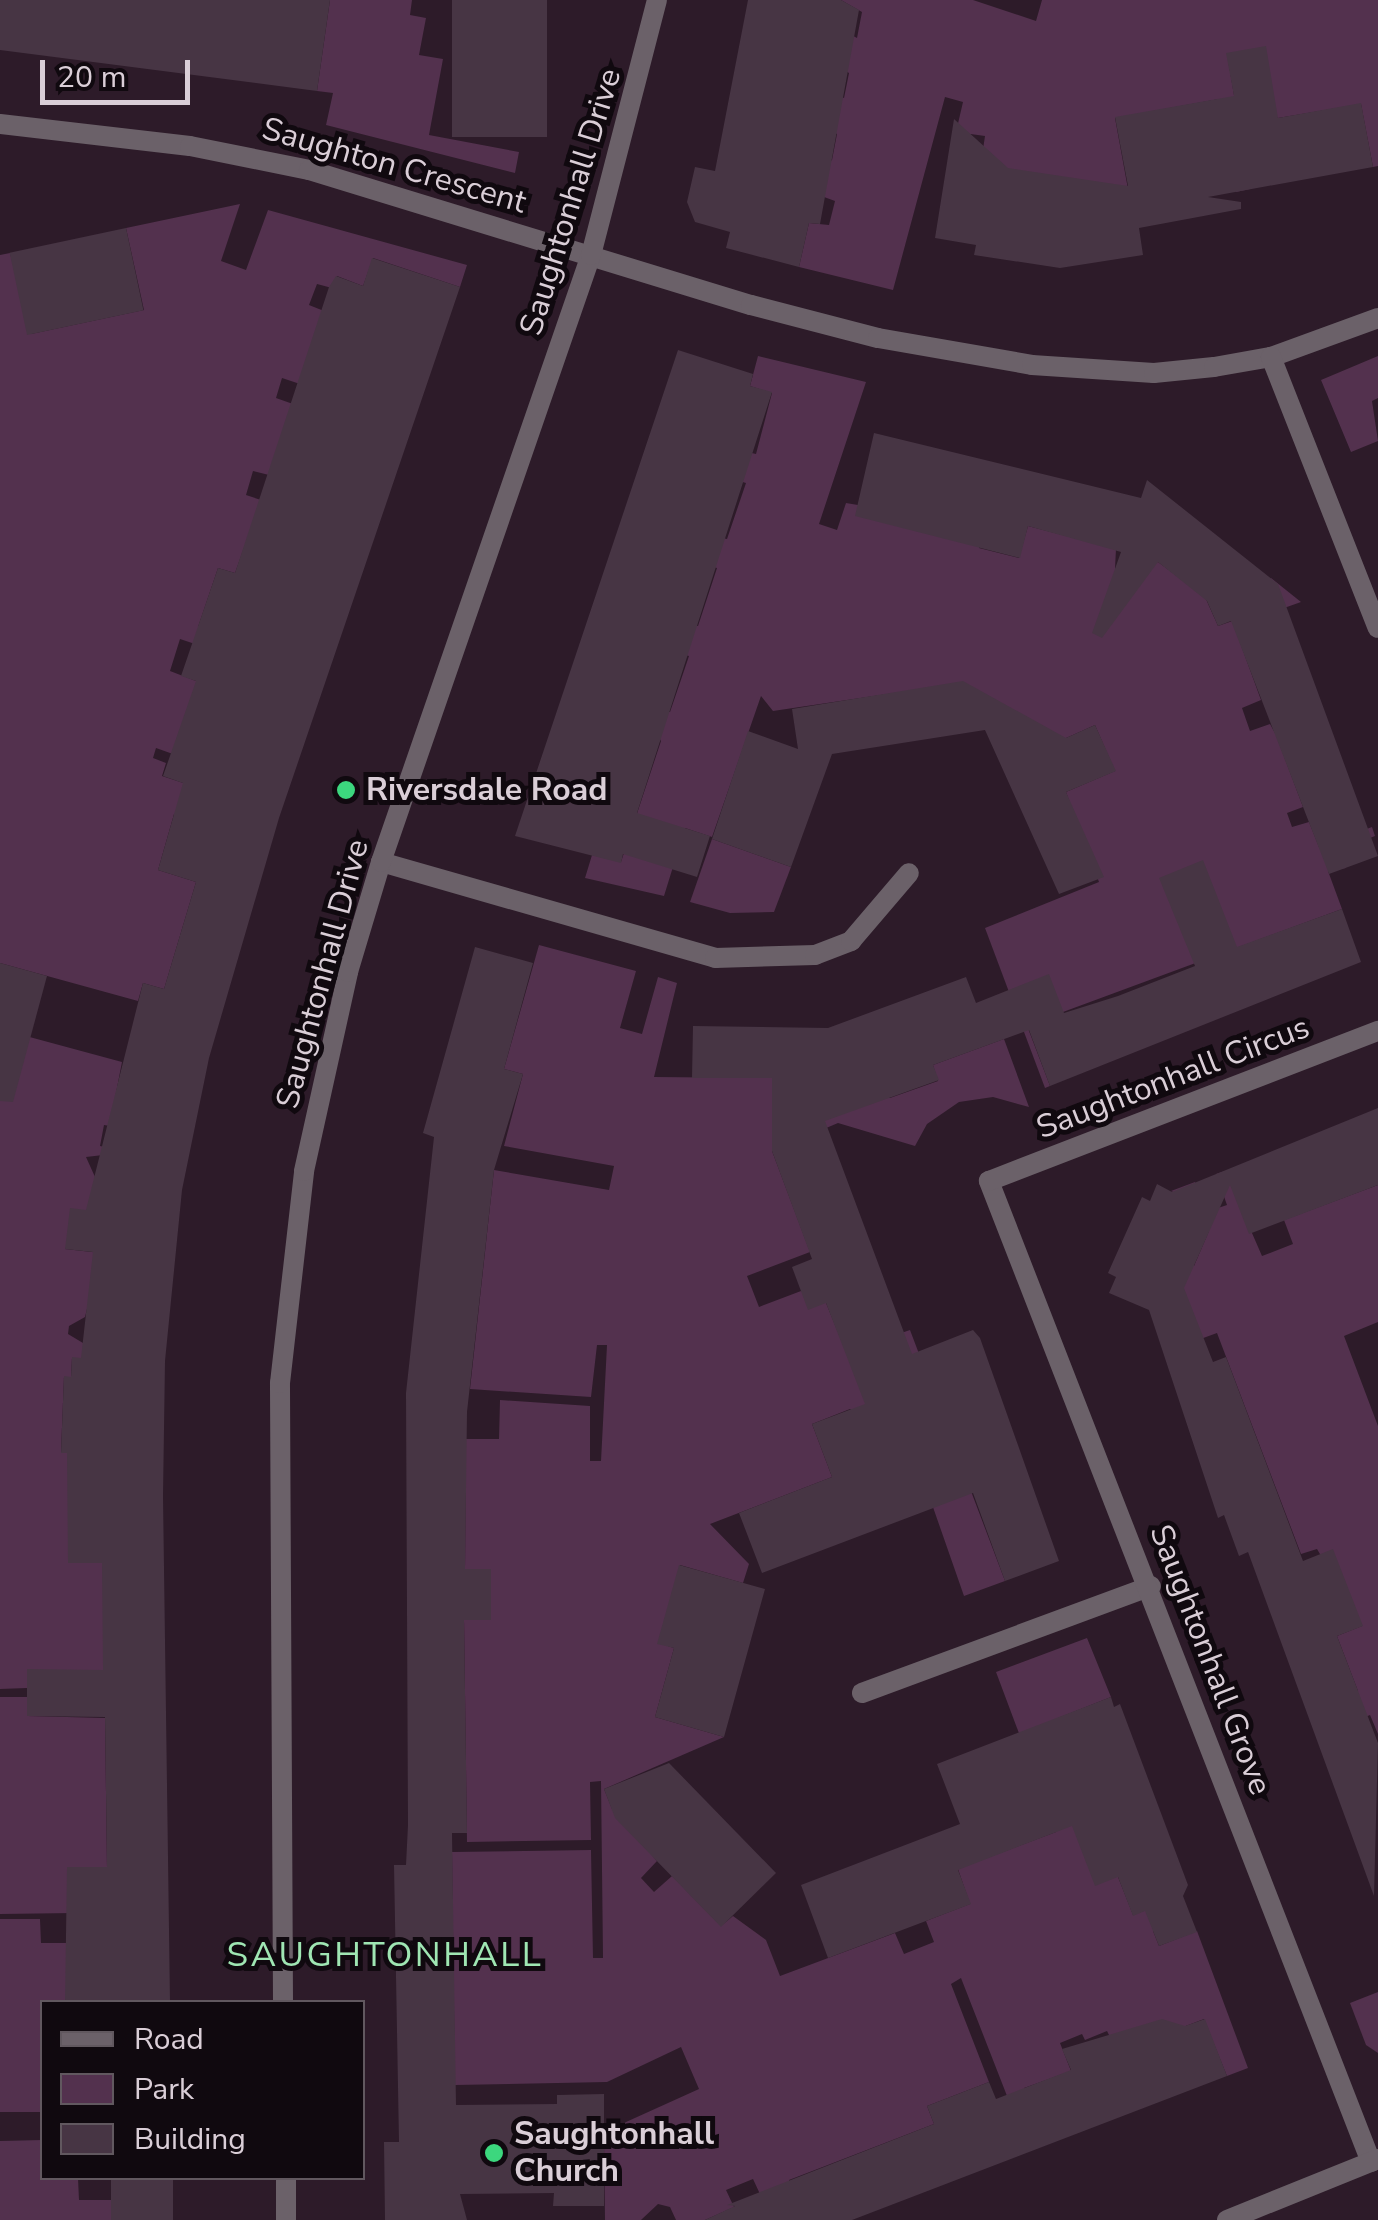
<!DOCTYPE html>
<style>
body{margin:0}
#map{position:relative;width:1378px;height:2220px;overflow:hidden;background:#2d1b29;font-family:"Nunito Sans",sans-serif}
div>[style]{position:absolute}
[style*='--x']{left:calc(var(--x)*1px);top:calc(var(--y)*1px);width:calc(var(--w)*1px);rotate:calc(var(--a)*1deg)}
.green>*{inset:0;background:#53314e}
.building>*{inset:0;background:#473544;transform-origin:0 0}
.minor>*{height:20px;margin:-10px;padding:0 10px;transform-origin:10px;border-radius:10px;background:#6b6169}
.tertiary>*{height:20px;margin:-10px;padding:0 10px;transform-origin:10px;border-radius:10px;background:#6b6169}
.dots>*{width:28px;height:28px;translate:-50% -50%;box-sizing:border-box;border:5px solid #10090f;border-radius:50%}
span{translate:-50% -50%;white-space:nowrap;text-align:center;line-height:1.15;-webkit-text-stroke:10px #10090f;paint-order:stroke}
.street-label{font-size:32px;color:#daced7}
.poi-label{font-size:32px;color:#daced7;font-weight:700}
.left{translate:0 -50%;text-align:left}
.neighbourhood-label{font-size:35px;color:#9fe6b3;letter-spacing:2.5px}
.legend{position:absolute;left:40px;top:2000px;width:325px;height:180px;box-sizing:border-box;background:#10090f;border:2px solid #61585f;margin:0;padding:12px 18px;list-style:none;font-size:30px;color:#daced7}
.legend li{display:flex;align-items:center;gap:20px;height:50px}
.legend b{width:50px;border:2px solid #61585f}
.scale{position:absolute;left:40px;top:60px;width:150px;height:45px;box-sizing:border-box;border:5px solid #daced7;border-top:0;padding-left:12px;font-size:30px;line-height:35px;white-space:nowrap;color:#daced7;-webkit-text-stroke:8px #10090f;paint-order:stroke}
</style>
<div id="map">
<div class="green">
<div style="clip-path:polygon(330px 0,412px 0,410px 15px,426px 18px,419px 55px,443px 59px,429px 135px,519px 152px,515px 173px,326px 125px,333px 93px,317px 91px)"></div>
<div style="clip-path:polygon(841px 0,973px 0,1036px 21px,1042px 0,1378px 0,1378px 166px,1373px 167px,1361px 104px,1278px 118px,1227px 54px,1250px 189px,1236px 192px,1219px 99px,1115px 118px,1132px 211px,978px 183px,985px 136px,956px 132px,963px 102px,945px 97px,893px 290px,799px 267px,809px 223px,829px 225px,835px 201px,794px 186px,832px 160px,837px 134px,809px 117px,816px 83px,844px 98px,849px 73px,821px 57px,828px 22px,857px 38px,862px 12px)"></div>
<div style="clip-path:polygon(240px 204px,221px 261px,246px 270px,268px 210px,467px 265px,460px 287px,373px 258px,363px 286px,337px 276px,332px 288px,317px 284px,309px 305px,324px 311px,300px 384px,282px 378px,276px 398px,293px 404px,269px 475px,253px 471px,246px 495px,261px 500px,235px 573px,218px 568px,198px 627px,207px 648px,180px 639px,170px 671px,196px 681px,201px 764px,156px 748px,153px 758px,166px 763px,162px 776px,235px 800px,174px 814px,158px 870px,196px 882px,164px 989px,143px 983px,138px 1001px,0 963px,0 255px,10px 253px,31px 334px,144px 310px,126px 228px)"></div>
<div style="clip-path:polygon(758px 356px,866px 382px,819px 524px,837px 530px,846px 503px,984px 526px,979px 548px,1019px 558px,1028px 526px,1116px 549px,1115px 569px,1158px 562px,1205px 597px,1218px 626px,1241px 618px,1271px 578px,1301px 602px,1234px 626px,1261px 700px,1242px 708px,1250px 731px,1270px 724px,1276px 735px,1303px 807px,1287px 813px,1292px 827px,1309px 822px,1319px 847px,1372px 827px,1375px 836px,1340px 850px,1346px 868px,1328px 871px,1342px 909px,1063px 1012px,1013px 989px,1050px 1086px,1045px 1088px,985px 928px,1099px 882px,1066px 792px,1115px 771px,1095px 725px,1046px 747px,997px 744px,948px 685px,773px 711px,761px 696px,712px 837px,685px 828px,664px 896px,585px 878px,592px 855px,621px 862px,661px 741px,642px 708px,670px 712px,689px 656px,662px 649px,671px 620px,698px 626px,717px 568px,691px 561px,700px 533px,727px 539px,746px 483px,719px 475px,729px 448px,756px 454px,772px 393px,750px 386px)"></div>
<div style="clip-path:polygon(1378px 356px,1378px 398px,1372px 401px,1378px 441px,1351px 452px,1321px 380px)"></div>
<div style="clip-path:polygon(712px 839px,791px 867px,774px 912px,730px 913px,690px 902px)"></div>
<div style="clip-path:polygon(539px 945px,636px 971px,620px 1028px,642px 1034px,658px 977px,677px 983px,654px 1077px,772px 1078px,773px 1099px,890px 1098px,938px 1081px,933px 1065px,1004px 1039px,1029px 1107px,993px 1097px,959px 1102px,927px 1124px,915px 1146px,838px 1123px,772px 1151px,810px 1252px,747px 1276px,759px 1307px,801px 1291px,826px 1303px,846px 1352px,910px 1330px,1005px 1581px,964px 1596px,912px 1447px,850px 1409px,812px 1424px,832px 1477px,710px 1524px,749px 1564px,743px 1583px,680px 1565px,658px 1643px,674px 1648px,655px 1717px,724px 1737px,604px 1789px,612px 1809px,657px 1861px,641px 1878px,654px 1892px,672px 1876px,721px 1926px,733px 1916px,766px 1940px,780px 1976px,895px 1933px,904px 1954px,934px 1942px,926px 1921px,970px 1904px,958px 1869px,1056px 1832px,996px 1672px,1087px 1638px,1111px 1697px,1058px 1718px,1118px 1877px,1133px 1915px,1183px 1896px,1153px 1931px,1159px 1946px,1197px 1931px,1248px 2068px,1227px 2076px,1204px 2019px,1162px 2035px,1111px 2039px,1107px 2031px,1085px 2040px,1082px 2034px,1060px 2043px,1071px 2071px,1024px 2088px,1033px 2112px,1016px 2119px,961px 1978px,951px 1984px,989px 2082px,927px 2106px,934px 2124px,789px 2180px,804px 2220px,772px 2220px,753px 2179px,726px 2190px,734px 2207px,705px 2220px,676px 2220px,670px 2207px,658px 2204px,641px 2220px,605px 2220px,604px 2140px,626px 2122px,699px 2089px,681px 2047px,607px 2082px,455px 2085px,452px 1852px,591px 1850px,593px 1958px,603px 1958px,601px 1781px,590px 1782px,591px 1840px,467px 1842px,464px 1620px,491px 1620px,491px 1570px,465px 1569px,466px 1439px,499px 1439px,500px 1400px,590px 1406px,590px 1461px,601px 1461px,607px 1345px,597px 1345px,591px 1397px,470px 1389px,494px 1170px,609px 1190px,614px 1166px,504px 1146px,523px 1074px,504px 1069px)"></div>
<div style="clip-path:polygon(0 1029px,122px 1062px,115px 1098px,134px 1130px,104px 1125px,100px 1146px,129px 1152px,86px 1157px,100px 1188px,65px 1249px,101px 1253px,85px 1317px,69px 1326px,68px 1334px,108px 1358px,72px 1358px,71px 1377px,64px 1377px,61px 1452px,104px 1455px,103px 1670px,27px 1688px,0 1689px)"></div>
<div style="clip-path:polygon(1225px 1171px,1262px 1256px,1293px 1244px,1284px 1220px,1378px 1185px,1378px 1322px,1344px 1336px,1378px 1426px,1378px 1734px,1370px 1715px,1324px 1734px,1358px 1691px,1337px 1636px,1362px 1626px,1317px 1549px,1301px 1554px,1217px 1333px,1165px 1352px,1156px 1328px,1175px 1258px,1194px 1266px,1209px 1231px,1198px 1203px,1171px 1191px,1195px 1182px,1206px 1212px,1227px 1205px,1216px 1174px)"></div>
<div style="clip-path:polygon(0 1697px,27px 1697px,28px 1716px,105px 1718px,107px 1867px,67px 1867px,67px 1906px,75px 1913px,0 1914px)"></div>
<div style="clip-path:polygon(0 1919px,40px 1919px,41px 1943px,76px 1943px,65px 2002px,42px 2002px,42px 2112px,0 2112px)"></div>
<div style="clip-path:polygon(1378px 1992px,1378px 2053px,1366px 2045px,1350px 2003px)"></div>
<div style="clip-path:polygon(42px 2140px,42px 2178px,78px 2178px,79px 2200px,111px 2200px,112px 2220px,0 2220px,0 2141px)"></div>
</div>
<div class="building">
<div style="clip-path:polygon(0 0,330px 0,317px 91px,0 50px)"></div>
<div style="left:452px;top:0;width:95px;height:137px"></div>
<div style="clip-path:polygon(748px 0,841px 0,859px 10px,820px 224px,809px 223px,799px 267px,726px 248px,730px 232px,695px 222px,687px 202px,695px 167px,715px 171px)"></div>
<div style="clip-path:polygon(1266px 46px,1278px 118px,1361px 103px,1373px 167px,1208px 197px,1241px 202px,1241px 209px,1139px 228px,1143px 255px,1060px 268px,974px 255px,976px 245px,935px 238px,954px 119px,1008px 168px,1128px 186px,1115px 117px,1234px 96px,1226px 53px)"></div>
<div style="left:126px;top:228px;width:84px;height:119px;rotate:78deg"></div>
<div style="clip-path:polygon(372px 258px,460px 287px,279px 818px,209px 1058px,182px 1190px,165px 1361px,163px 1496px,170px 2002px,65px 2002px,67px 1867px,107px 1867px,105px 1717px,27px 1716px,27px 1669px,103px 1670px,102px 1563px,68px 1563px,67px 1453px,61px 1453px,64px 1376px,71px 1377px,72px 1357px,81px 1358px,93px 1252px,65px 1249px,70px 1208px,86px 1210px,143px 983px,164px 989px,196px 882px,158px 870px,183px 783px,163px 776px,196px 681px,181px 676px,218px 568px,235px 573px,329px 287px,336px 276px,363px 286px)"></div>
<div style="clip-path:polygon(678px 350px,753px 374px,750px 386px,772px 392px,637px 813px,710px 836px,697px 877px,623px 854px,621px 863px,515px 836px)"></div>
<div style="clip-path:polygon(874px 433px,1141px 498px,1147px 480px,1278px 584px,1378px 856px,1329px 874px,1231px 621px,1218px 626px,1207px 601px,1158px 562px,1102px 638px,1092px 633px,1121px 552px,1028px 526px,1020px 558px,855px 516px)"></div>
<div style="clip-path:polygon(963px 681px,1066px 738px,1095px 725px,1116px 771px,1066px 792px,1104px 877px,1059px 894px,985px 730px,832px 754px,791px 867px,712px 839px,748px 731px,798px 749px,792px 709px)"></div>
<div style="clip-path:polygon(1203px 860px,1237px 947px,1342px 909px,1361px 962px,1050px 1086px,1029px 1030px,933px 1065px,939px 1080px,825px 1121px,912px 1354px,973px 1330px,980px 1338px,1059px 1561px,1005px 1581px,973px 1493px,762px 1573px,739px 1513px,832px 1477px,812px 1424px,865px 1404px,826px 1303px,808px 1310px,792px 1267px,812px 1259px,772px 1151px,772px 1078px,692px 1078px,693px 1026px,828px 1028px,966px 977px,976px 1003px,1049px 974px,1064px 1013px,1118px 996px,1195px 966px,1159px 878px)"></div>
<div style="clip-path:polygon(475px 947px,533px 963px,504px 1069px,523px 1074px,494px 1170px,467px 1412px,465px 1569px,491px 1569px,491px 1620px,464px 1620px,467px 1833px,452px 1833px,456px 2105px,557px 2104px,557px 2095px,604px 2094px,604px 2206px,553px 2206px,554px 2193px,460px 2194px,467px 2220px,385px 2220px,384px 2142px,399px 2142px,394px 1865px,406px 1865px,408px 1825px,406px 1393px,434px 1137px,423px 1133px)"></div>
<div style="clip-path:polygon(0 963px,47px 976px,13px 1102px,0 1101px)"></div>
<div style="clip-path:polygon(1378px 1108px,1378px 1185px,1249px 1234px,1230px 1185px,1184px 1288px,1213px 1362px,1226px 1357px,1303px 1561px,1333px 1549px,1363px 1626px,1337px 1636px,1378px 1743px,1374px 1896px,1248px 1552px,1239px 1556px,1224px 1515px,1218px 1518px,1149px 1310px,1109px 1293px,1116px 1277px,1108px 1273px,1142px 1197px,1150px 1201px,1157px 1184px,1172px 1192px)"></div>
<div style="clip-path:polygon(679px 1565px,765px 1589px,724px 1737px,655px 1717px,674px 1648px,657px 1644px)"></div>
<div style="clip-path:polygon(1111px 1697px,1114px 1707px,1120px 1704px,1188px 1885px,1183px 1896px,1197px 1932px,1159px 1946px,1145px 1911px,1133px 1916px,1118px 1877px,1095px 1886px,1072px 1826px,958px 1870px,971px 1904px,828px 1958px,801px 1885px,960px 1824px,937px 1764px)"></div>
<div style="clip-path:polygon(669px 1763px,776px 1873px,721px 1927px,615px 1818px,604px 1789px)"></div>
<div style="clip-path:polygon(1162px 2019px,1185px 2026px,1205px 2019px,1227px 2076px,852px 2220px,705px 2220px,735px 2206px,727px 2205px,934px 2124px,927px 2106px,989px 2082px,996px 2099px,1071px 2070px,1062px 2049px)"></div>
<div style="left:111px;top:2178px;width:62px;height:42px"></div>
</div>
<div class="minor">
<div style="--x:0;--y:124;--w:191;--a:6.6"></div>
<div style="--x:190;--y:146;--w:121;--a:11.4"></div>
<div style="--x:309;--y:170;--w:462;--a:17"></div>
<div style="--x:751;--y:305;--w:131;--a:14.6"></div>
<div style="--x:878;--y:338;--w:156;--a:9.9"></div>
<div style="--x:1032;--y:365;--w:122;--a:3.8"></div>
<div style="--x:1154;--y:373;--w:60;--a:-5.7"></div>
<div style="--x:1214;--y:367;--w:58;--a:-10"></div>
<div style="--x:1271;--y:357;--w:114;--a:-20"></div>
<div style="--x:1271;--y:357;--w:291;--a:68.5"></div>
<div style="--x:381;--y:862;--w:348;--a:16"></div>
<div style="--x:715;--y:958;--w:100;--a:-1.7"></div>
<div style="--x:815;--y:955;--w:39;--a:-21"></div>
<div style="--x:851;--y:941;--w:89;--a:-49.5"></div>
<div style="--x:862;--y:1693;--w:308;--a:-20.3"></div>
<div style="--x:1371;--y:2162;--w:1053;--a:-111.28"></div>
<div style="--x:989;--y:1181;--w:417;--a:-21.1"></div>
<div style="--x:1227;--y:2220;--w:163;--a:-22"></div>
</div>
<div class="tertiary">
<div style="--x:283;--y:2002;--w:619;--a:-90.28"></div>
<div style="--x:280;--y:1383;--w:213;--a:-83.5"></div>
<div style="--x:304;--y:1171;--w:204;--a:-77.5"></div>
<div style="--x:348;--y:972;--w:115;--a:-73.3"></div>
<div style="--x:381;--y:862;--w:642;--a:-70.92"></div>
<div style="--x:591;--y:255;--w:263;--a:-75.5"></div>
<div style="--x:286;--y:2178;--w:42;--a:90"></div>
</div>
<div class="dots">
<div style="left:346px;top:790px;background:#3cd77e"></div>
<div style="left:494px;top:2153px;background:#3cd77e"></div>
</div>
<div class="street-label">
<span style="left:394px;top:166px;rotate:16deg">Saughton Crescent</span>
<span style="left:571px;top:202px;rotate:-73deg">Saughtonhall Drive</span>
<span style="left:323px;top:974px;rotate:-75deg">Saughtonhall Drive</span>
<span style="left:1173px;top:1078px;rotate:-21deg">Saughtonhall Circus</span>
<span style="left:1210px;top:1660px;rotate:69deg">Saughtonhall Grove</span>
</div>
<div class="poi-label">
<span class="left" style="left:366px;top:790px">Riversdale Road</span>
<span class="left" style="left:514px;top:2153px">Saughtonhall<br>Church</span>
</div>
<div class="neighbourhood-label">
<span style="left:385px;top:1955px">SAUGHTONHALL</span>
</div>
<ul class="legend">
<li><b style="height:12px;background:#6b6169"></b>Road</li>
<li><b style="height:28px;background:#53314e"></b>Park</li>
<li><b style="height:28px;background:#473544"></b>Building</li>
</ul>
<div class="scale">20 m</div>
</div>
